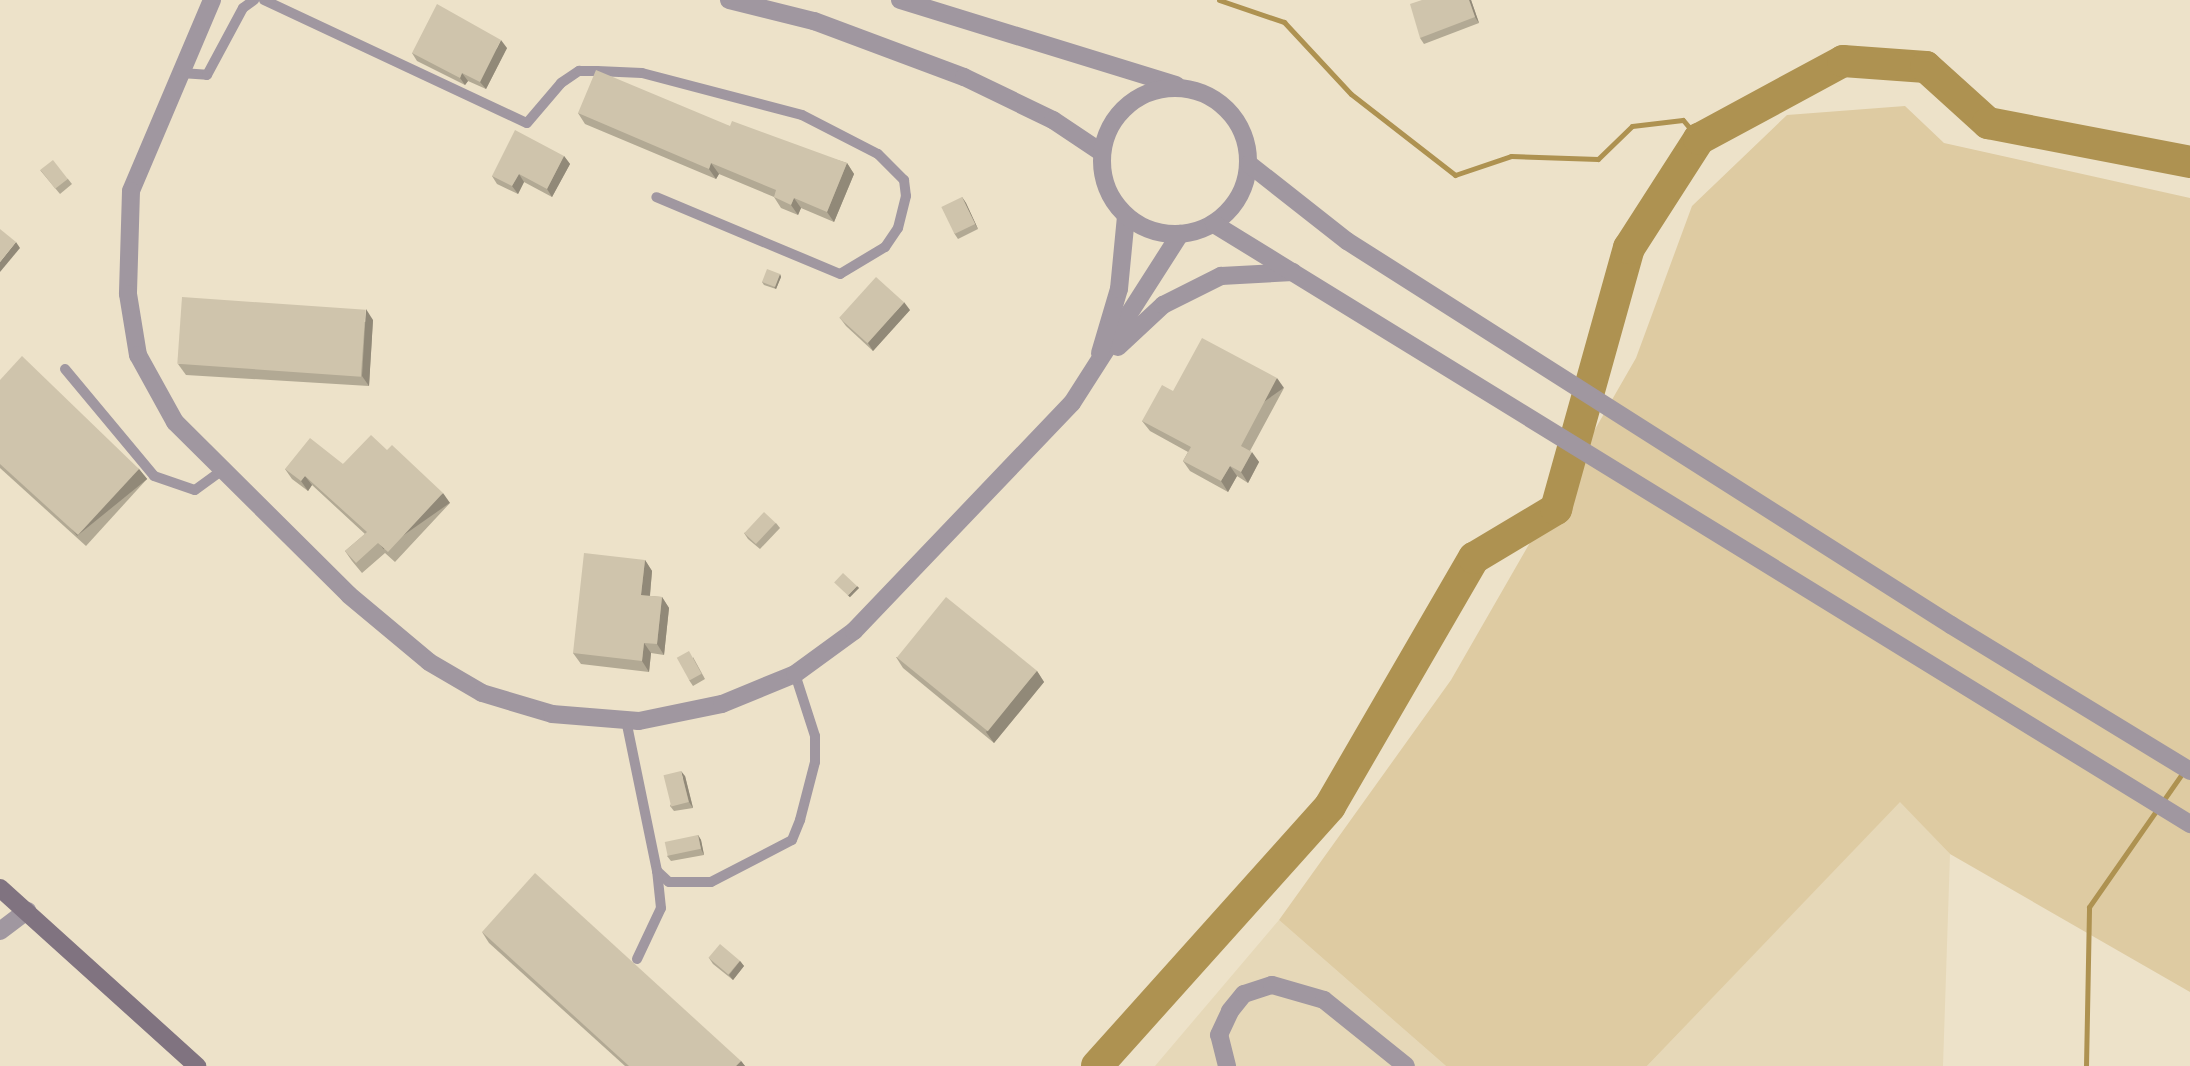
<!DOCTYPE html>
<style>
body{margin:0}
#map{position:relative;width:2190px;height:1066px;overflow:hidden;background:#ede2c9;font-family:"Fira Sans Condensed",sans-serif}
div>[style]{position:absolute}
[style*='--x']{left:calc(var(--x)*1px);top:calc(var(--y)*1px);width:calc(var(--w)*1px);rotate:calc(var(--a)*1deg)}
.built>*{inset:0;background:#e6d8b8}
.green>*{inset:0;background:#decba2}
.stream>*{height:5px;margin:-2.5px;padding:0 2.5px;transform-origin:2.5px;border-radius:2.5px;background:#ae9251}
.river>*{height:32px;margin:-16px;padding:0 16px;transform-origin:16px;border-radius:16px;background:#ae9251}
.service>*{height:10px;margin:-5px;padding:0 5px;transform-origin:5px;border-radius:5px;background:#a097a0}
.minor>*{height:18px;margin:-9px;padding:0 9px;transform-origin:9px;border-radius:9px;background:#a097a0}
.tertiary>*{height:18px;margin:-9px;padding:0 9px;transform-origin:9px;border-radius:9px;background:#a097a0}
.tertiary>.ring{margin:-9px;padding:0;box-sizing:content-box;background:none;border:18px solid #a097a0;border-radius:50%}
.secondary>*{height:18px;margin:-9px;padding:0 9px;transform-origin:9px;border-radius:9px;background:#807380}
.wall>*{inset:0;background:#b2a994}
.shaded-wall>*{inset:0;background:#918978;transform-origin:0 0}
.building>*{inset:0;background:#cfc4ac;transform-origin:0 0}
span{translate:-50% -50%;white-space:nowrap;text-align:center;line-height:1.15;-webkit-text-stroke:4.5px #ede2c9;paint-order:stroke}
</style>
<div id="map">
<div class="built">
<div style="clip-path:polygon(1900px 801px,1950px 854px,1943px 1066px,1647px 1066px)"></div>
<div style="clip-path:polygon(1279px 920px,1446px 1066px,1155px 1066px)"></div>
</div>
<div class="green">
<div style="clip-path:polygon(1905px 106px,1944px 143px,2190px 198px,2190px 992px,1950px 854px,1900px 802px,1647px 1066px,1446px 1066px,1279px 920px,1451px 680px,1636px 358px,1692px 206px,1787px 115px)"></div>
</div>
<div class="stream">
<div style="--x:1219;--y:0;--w:69;--a:18.7"></div>
<div style="--x:1284;--y:22;--w:98;--a:47.1"></div>
<div style="--x:1351;--y:94;--w:132;--a:37.9"></div>
<div style="--x:1455;--y:175;--w:59;--a:-18.7"></div>
<div style="--x:1511;--y:156;--w:87;--a:2"></div>
<div style="--x:1598;--y:159;--w:47;--a:-44.1"></div>
<div style="--x:1632;--y:126;--w:51;--a:-6.7"></div>
<div style="--x:1683;--y:120;--w:25;--a:50"></div>
<div style="--x:2086;--y:1066;--w:159;--a:-88.9"></div>
<div style="--x:2089;--y:907;--w:166;--a:-55.1"></div>
</div>
<div class="river">
<div style="--x:1097;--y:1066;--w:349;--a:-48.1"></div>
<div style="--x:1330;--y:806;--w:287;--a:-59.9"></div>
<div style="--x:1474;--y:558;--w:96;--a:-30.9"></div>
<div style="--x:1556;--y:509;--w:271;--a:-74.4"></div>
<div style="--x:1629;--y:248;--w:130;--a:-57.3"></div>
<div style="--x:1699;--y:139;--w:164;--a:-28.4"></div>
<div style="--x:1843;--y:61;--w:83;--a:4.1"></div>
<div style="--x:1926;--y:67;--w:84;--a:42.1"></div>
<div style="--x:1988;--y:123;--w:206;--a:10.9"></div>
</div>
<div class="service">
<div style="--x:264;--y:0;--w:290;--a:25.1"></div>
<div style="--x:527;--y:123;--w:52;--a:-49.6"></div>
<div style="--x:561;--y:83;--w:22;--a:-34"></div>
<div style="--x:579;--y:71;--w:18;--a:0"></div>
<div style="--x:597;--y:71;--w:45;--a:2.5"></div>
<div style="--x:642;--y:73;--w:165;--a:14.7"></div>
<div style="--x:802;--y:115;--w:85;--a:27.2"></div>
<div style="--x:878;--y:154;--w:37;--a:45"></div>
<div style="--x:904;--y:180;--w:16;--a:83"></div>
<div style="--x:906;--y:196;--w:33;--a:104"></div>
<div style="--x:898;--y:228;--w:23;--a:124"></div>
<div style="--x:885;--y:247;--w:52;--a:149"></div>
<div style="--x:840;--y:274;--w:199;--a:-157.3"></div>
<div style="--x:181;--y:73;--w:26;--a:4"></div>
<div style="--x:207;--y:75;--w:76;--a:-61.8"></div>
<div style="--x:243;--y:8;--w:14;--a:-36"></div>
<div style="--x:65;--y:369;--w:139;--a:50.2"></div>
<div style="--x:154;--y:476;--w:43;--a:18.9"></div>
<div style="--x:195;--y:490;--w:34;--a:-36"></div>
<div style="--x:626;--y:720;--w:154;--a:78.4"></div>
<div style="--x:657;--y:871;--w:16;--a:43"></div>
<div style="--x:669;--y:882;--w:42;--a:0"></div>
<div style="--x:711;--y:882;--w:91;--a:-27.4"></div>
<div style="--x:792;--y:840;--w:22;--a:-68"></div>
<div style="--x:800;--y:820;--w:60;--a:-75.5"></div>
<div style="--x:815;--y:762;--w:26;--a:-90"></div>
<div style="--x:815;--y:736;--w:65;--a:-107.9"></div>
<div style="--x:637;--y:959;--w:56;--a:-64.8"></div>
<div style="--x:661;--y:908;--w:37;--a:-96"></div>
</div>
<div class="minor">
<div style="--x:212;--y:0;--w:207;--a:113"></div>
<div style="--x:131;--y:191;--w:103;--a:91.7"></div>
<div style="--x:128;--y:294;--w:62;--a:80.7"></div>
<div style="--x:138;--y:355;--w:77;--a:61.1"></div>
<div style="--x:175;--y:422;--w:245;--a:44.8"></div>
<div style="--x:349;--y:595;--w:104;--a:39.9"></div>
<div style="--x:429;--y:662;--w:61;--a:30.3"></div>
<div style="--x:482;--y:693;--w:73;--a:16.7"></div>
<div style="--x:552;--y:714;--w:87;--a:4.6"></div>
<div style="--x:639;--y:721;--w:85;--a:-11.6"></div>
<div style="--x:722;--y:704;--w:79;--a:-22.3"></div>
<div style="--x:795;--y:674;--w:73;--a:-36.1"></div>
<div style="--x:854;--y:631;--w:315;--a:-46.3"></div>
<div style="--x:1072;--y:403;--w:201;--a:-57.4"></div>
<div style="--x:1118;--y:347;--w:62;--a:-43"></div>
<div style="--x:1163;--y:305;--w:65;--a:-26.6"></div>
<div style="--x:1221;--y:276;--w:72;--a:-3.2"></div>
<div style="--x:1100;--y:353;--w:67;--a:-73.5"></div>
<div style="--x:1119;--y:289;--w:73;--a:-84.5"></div>
<div style="--x:0;--y:931;--w:34;--a:-37"></div>
<div style="--x:1227;--y:1066;--w:32;--a:-104"></div>
<div style="--x:1219;--y:1035;--w:26;--a:-65"></div>
<div style="--x:1230;--y:1011;--w:22;--a:-51"></div>
<div style="--x:1244;--y:994;--w:29;--a:-18"></div>
<div style="--x:1272;--y:985;--w:54;--a:16.1"></div>
<div style="--x:1324;--y:1000;--w:105;--a:38.8"></div>
</div>
<div class="tertiary">
<div style="--x:729;--y:0;--w:88;--a:13.9"></div>
<div style="--x:814;--y:21;--w:160;--a:20.5"></div>
<div style="--x:964;--y:77;--w:99;--a:25.8"></div>
<div style="--x:1053;--y:120;--w:58;--a:33.7"></div>
<div style="--x:900;--y:0;--w:289;--a:17.1"></div>
<div class="ring" style="left:1102px;top:88px;width:128px;height:128px"></div>
<div style="--x:1249;--y:164;--w:125;--a:38.2"></div>
<div style="--x:1347;--y:241;--w:716;--a:32.45"></div>
<div style="--x:1951;--y:625;--w:280;--a:31.4"></div>
<div style="--x:1214;--y:224;--w:1146;--a:31.58"></div>
</div>
<div class="secondary">
<div style="--x:0;--y:888;--w:266;--a:42.1"></div>
</div>
<div class="wall">
<div style="clip-path:polygon(1422px 0,1471px 0,1479px 23px,1424px 44px,1420px 38px)"></div>
<div style="clip-path:polygon(507px 48px,486px 89px,468px 81px,465px 85px,417px 61px,412px 53px)"></div>
<div style="clip-path:polygon(578px 113px,730px 126px,847px 163px,854px 174px,834px 222px,801px 208px,798px 215px,781px 208px,774px 197px,719px 174px,716px 179px,585px 124px)"></div>
<div style="clip-path:polygon(564px 156px,570px 164px,552px 197px,524px 182px,518px 194px,497px 184px,492px 176px)"></div>
<div style="clip-path:polygon(40px 170px,68px 179px,72px 184px,60px 194px)"></div>
<div style="clip-path:polygon(962px 197px,966px 203px,978px 229px,958px 239px,954px 233px)"></div>
<div style="clip-path:polygon(780px 274px,781px 277px,776px 289px,764px 285px,762px 282px)"></div>
<div style="clip-path:polygon(910px 310px,873px 351px,846px 326px,840px 318px)"></div>
<div style="clip-path:polygon(373px 320px,369px 386px,186px 375px,178px 364px)"></div>
<div style="clip-path:polygon(0 380px,139px 469px,147px 479px,86px 546px,0 468px)"></div>
<div style="clip-path:polygon(1284px 388px,1250px 451px,1259px 462px,1248px 483px,1237px 476px,1228px 492px,1190px 471px,1183px 461px,1188px 452px,1150px 431px,1142px 421px)"></div>
<div style="clip-path:polygon(387px 450px,450px 503px,395px 562px,385px 553px,362px 573px,352px 561px,345px 551px,365px 534px,312px 485px,308px 491px,292px 479px,285px 469px,343px 464px)"></div>
<div style="clip-path:polygon(776px 523px,780px 528px,760px 549px,748px 539px,744px 533px)"></div>
<div style="clip-path:polygon(645px 560px,652px 571px,650px 596px,662px 597px,669px 608px,664px 655px,651px 653px,649px 672px,581px 664px,573px 653px)"></div>
<div style="clip-path:polygon(693px 657px,705px 679px,693px 686px,689px 680px)"></div>
<div style="clip-path:polygon(896px 657px,1037px 671px,1044px 682px,994px 743px,903px 668px)"></div>
<div style="clip-path:polygon(685px 776px,693px 808px,674px 811px,670px 806px)"></div>
<div style="clip-path:polygon(698px 835px,701px 840px,704px 855px,671px 861px,667px 856px)"></div>
<div style="clip-path:polygon(482px 932px,741px 1061px,745px 1066px,625px 1066px,489px 943px)"></div>
<div style="clip-path:polygon(709px 958px,740px 961px,744px 966px,733px 980px,713px 964px)"></div>
</div>
<div class="shaded-wall">
<div style="clip-path:polygon(1469px 0,1471px 0,1479px 23px,1475px 17px)"></div>
<div style="clip-path:polygon(501px 40px,507px 48px,486px 89px,480px 82px)"></div>
<div style="clip-path:polygon(462px 73px,468px 81px,465px 85px,460px 78px)"></div>
<div style="clip-path:polygon(564px 156px,570px 164px,552px 197px,547px 189px)"></div>
<div style="clip-path:polygon(711px 163px,719px 174px,716px 179px,709px 169px)"></div>
<div style="clip-path:polygon(847px 163px,854px 174px,834px 222px,827px 212px)"></div>
<div style="clip-path:polygon(519px 174px,524px 182px,518px 194px,512px 186px)"></div>
<div style="clip-path:polygon(962px 197px,966px 203px,978px 229px,975px 224px)"></div>
<div style="clip-path:polygon(794px 198px,801px 208px,798px 215px,791px 205px)"></div>
<div style="clip-path:polygon(16px 242px,20px 248px,0 272px,0 262px)"></div>
<div style="clip-path:polygon(780px 274px,781px 277px,776px 289px,774px 287px)"></div>
<div style="clip-path:polygon(904px 302px,910px 310px,873px 351px,868px 343px)"></div>
<div style="clip-path:polygon(366px 309px,373px 320px,369px 386px,362px 376px)"></div>
<div style="left:1277px;top:378px;width:12px;height:77px;rotate:55deg"></div>
<div style="clip-path:polygon(1252px 452px,1259px 462px,1248px 483px,1241px 472px)"></div>
<div style="clip-path:polygon(1230px 466px,1237px 476px,1228px 492px,1221px 481px)"></div>
<div style="left:139px;top:469px;width:13px;height:90px;rotate:51deg"></div>
<div style="clip-path:polygon(305px 476px,312px 485px,308px 491px,301px 481px)"></div>
<div style="left:443px;top:493px;width:12px;height:81px;rotate:55deg"></div>
<div style="clip-path:polygon(645px 560px,652px 571px,649px 605px,641px 595px)"></div>
<div style="left:857px;top:586px;width:3px;height:13px;rotate:45deg"></div>
<div style="clip-path:polygon(662px 597px,669px 608px,664px 655px,657px 644px)"></div>
<div style="clip-path:polygon(644px 643px,651px 653px,649px 672px,642px 661px)"></div>
<div style="clip-path:polygon(1037px 671px,1044px 682px,994px 743px,986px 732px)"></div>
<div style="clip-path:polygon(681px 771px,685px 776px,693px 808px,689px 802px)"></div>
<div style="clip-path:polygon(698px 835px,701px 840px,704px 855px,701px 849px)"></div>
<div style="clip-path:polygon(740px 961px,744px 966px,733px 980px,729px 975px)"></div>
<div style="clip-path:polygon(741px 1061px,745px 1066px,736px 1066px)"></div>
</div>
<div class="building">
<div style="clip-path:polygon(1422px 0,1469px 0,1475px 17px,1420px 38px,1410px 4px)"></div>
<div style="clip-path:polygon(437px 4px,501px 40px,480px 82px,462px 73px,460px 78px,412px 53px)"></div>
<div style="clip-path:polygon(596px 70px,730px 126px,732px 121px,847px 163px,827px 212px,794px 198px,791px 205px,774px 197px,776px 190px,711px 163px,709px 169px,578px 113px)"></div>
<div style="clip-path:polygon(515px 130px,564px 156px,547px 189px,519px 174px,512px 186px,492px 176px)"></div>
<div style="left:53px;top:160px;width:24px;height:16px;rotate:52deg"></div>
<div style="left:962px;top:197px;width:30px;height:23px;rotate:64deg"></div>
<div style="clip-path:polygon(0 229px,16px 242px,0 262px)"></div>
<div style="left:767px;top:269px;width:14px;height:14px;rotate:21deg"></div>
<div style="left:876px;top:277px;width:38px;height:55px;rotate:42deg"></div>
<div style="left:182px;top:297px;width:184px;height:67px;rotate:4deg"></div>
<div style="clip-path:polygon(1202px 338px,1277px 378px,1241px 446px,1252px 452px,1241px 472px,1230px 466px,1221px 481px,1183px 461px,1191px 447px,1142px 421px,1162px 385px,1173px 391px)"></div>
<div style="clip-path:polygon(22px 356px,139px 469px,78px 535px,0 464px,0 380px)"></div>
<div style="clip-path:polygon(371px 435px,387px 450px,392px 445px,443px 493px,388px 552px,378px 543px,356px 563px,345px 551px,367px 532px,305px 476px,301px 481px,285px 469px,310px 438px,343px 464px)"></div>
<div style="left:764px;top:512px;width:16px;height:29px;rotate:43deg"></div>
<div style="clip-path:polygon(584px 553px,645px 560px,641px 595px,662px 597px,657px 644px,644px 643px,642px 661px,573px 653px)"></div>
<div style="left:843px;top:573px;width:19px;height:13px;rotate:43deg"></div>
<div style="left:946px;top:597px;width:117px;height:78px;rotate:39deg"></div>
<div style="left:689px;top:651px;width:26px;height:14px;rotate:61deg"></div>
<div style="left:681px;top:771px;width:32px;height:18px;rotate:76deg"></div>
<div style="left:698px;top:835px;width:14px;height:34px;rotate:78deg"></div>
<div style="clip-path:polygon(535px 873px,741px 1061px,736px 1066px,629px 1066px,482px 932px)"></div>
<div style="left:720px;top:944px;width:26px;height:18px;rotate:40deg"></div>
</div>
</div>
